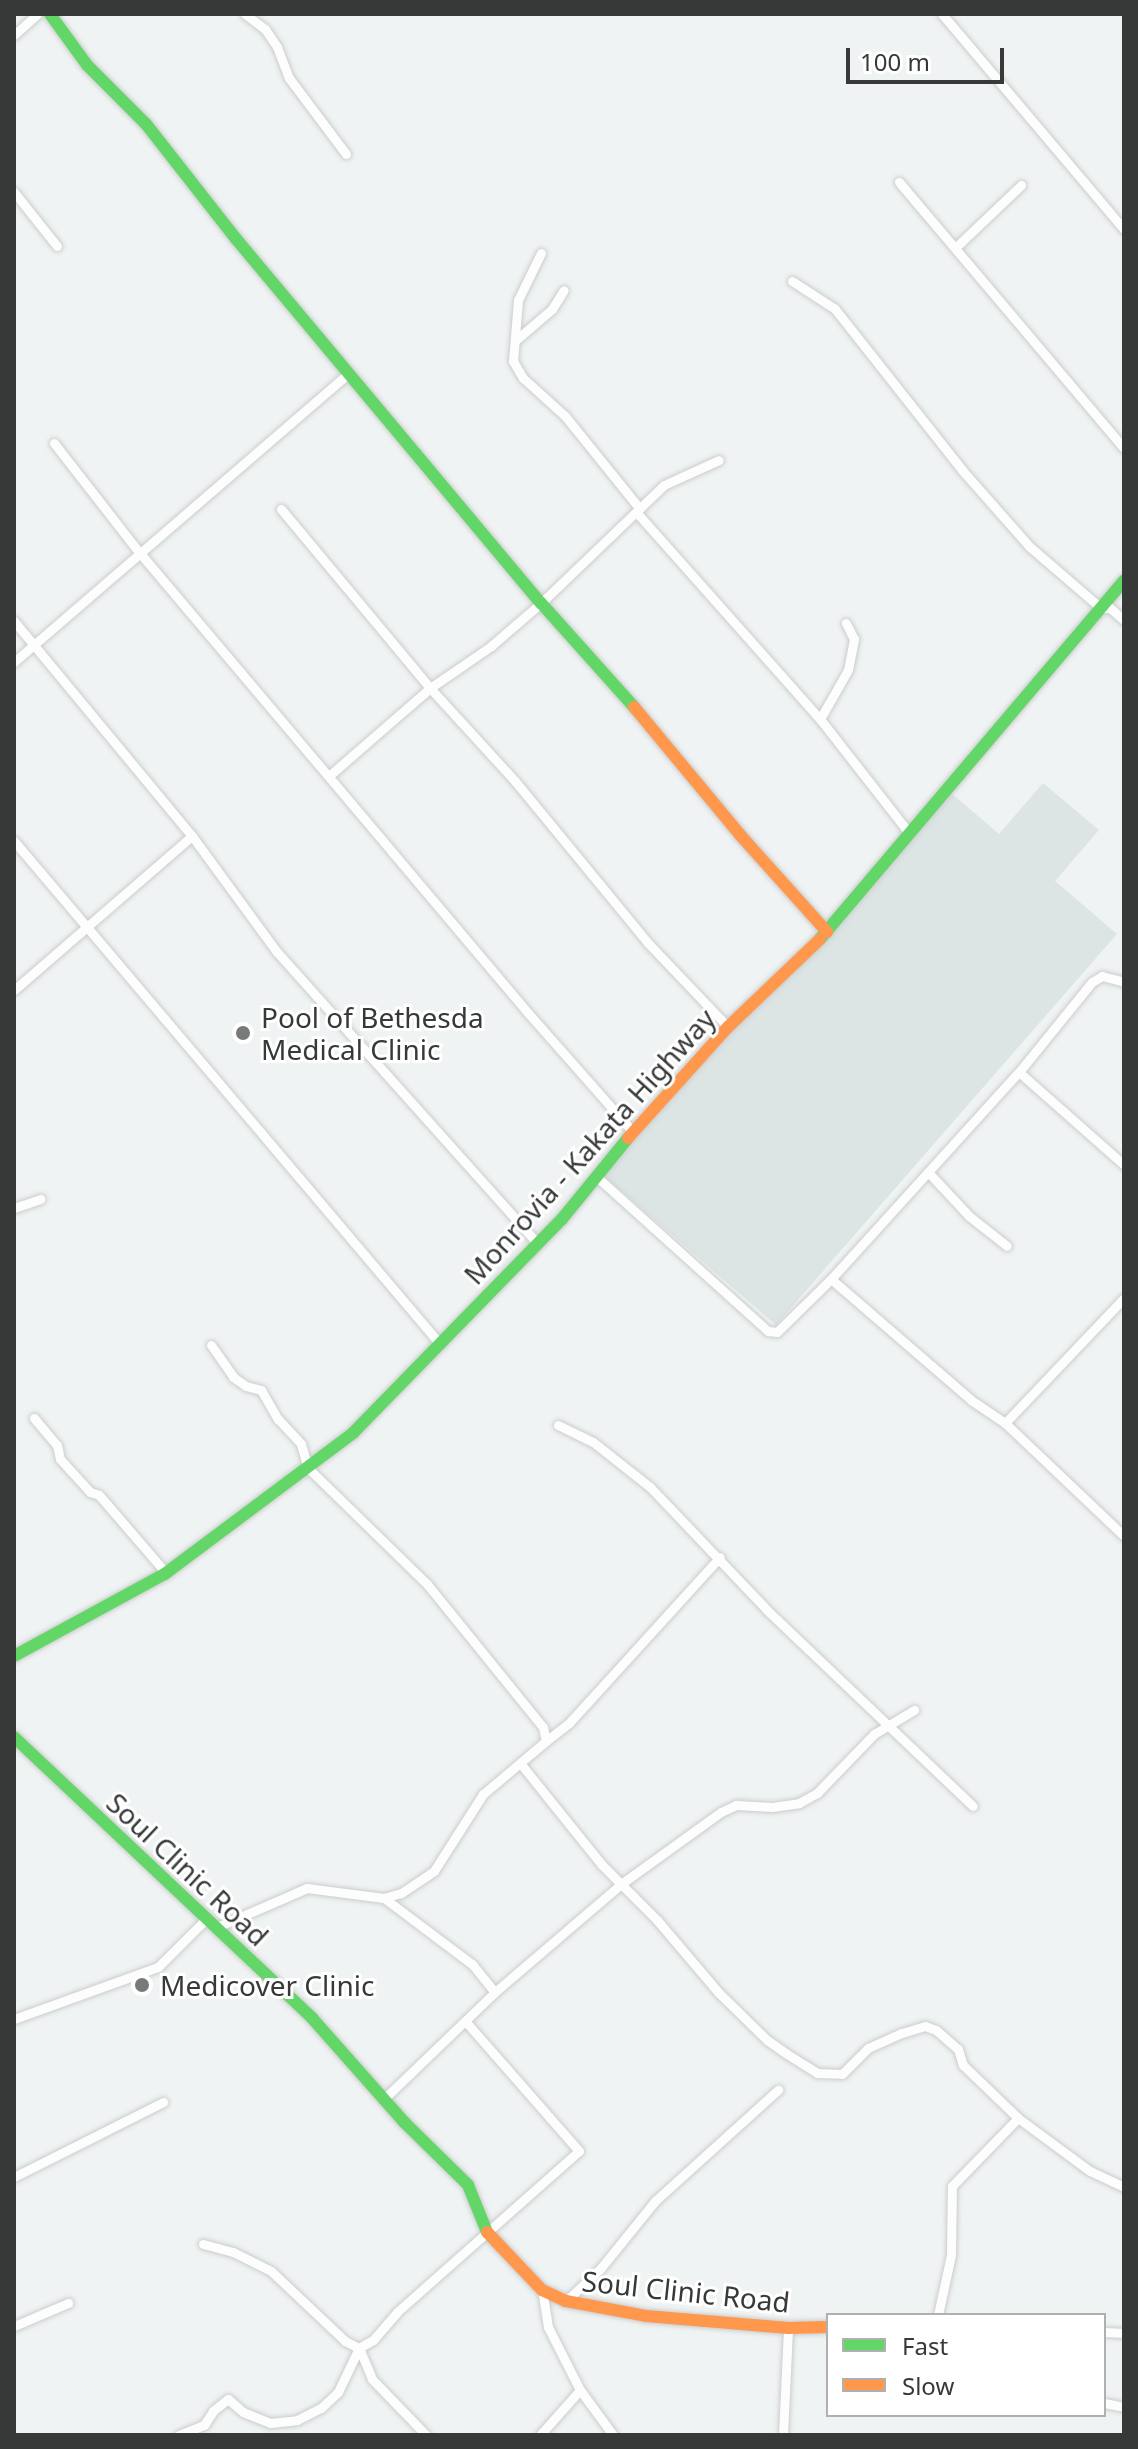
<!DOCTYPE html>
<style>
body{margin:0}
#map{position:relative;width:1138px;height:2449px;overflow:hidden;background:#f0f3f3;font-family:"Noto Sans",sans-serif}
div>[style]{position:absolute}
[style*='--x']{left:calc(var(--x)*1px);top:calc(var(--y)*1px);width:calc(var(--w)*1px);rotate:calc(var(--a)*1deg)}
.built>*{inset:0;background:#dce5e4}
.roads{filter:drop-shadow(0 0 2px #cbcdcd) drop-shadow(0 0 2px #cbcdcd)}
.street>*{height:9px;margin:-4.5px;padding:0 4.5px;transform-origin:4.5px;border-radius:4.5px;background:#fdfdfd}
.fast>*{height:12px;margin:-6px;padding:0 6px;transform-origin:6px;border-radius:6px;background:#63d668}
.slow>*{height:12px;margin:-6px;padding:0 6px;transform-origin:6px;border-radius:6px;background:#ff974d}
.dots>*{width:22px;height:22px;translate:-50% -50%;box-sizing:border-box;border:4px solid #fff;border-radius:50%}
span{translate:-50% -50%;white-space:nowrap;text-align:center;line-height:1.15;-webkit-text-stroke:6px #fff;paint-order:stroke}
.poi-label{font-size:28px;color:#373939}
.left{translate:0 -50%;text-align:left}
.street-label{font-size:28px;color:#373939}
.frame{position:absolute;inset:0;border:16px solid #373939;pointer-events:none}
.legend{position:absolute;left:826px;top:2313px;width:280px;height:104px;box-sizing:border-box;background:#fff;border:2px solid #afb0b0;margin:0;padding:10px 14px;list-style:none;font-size:24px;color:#373939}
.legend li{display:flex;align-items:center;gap:16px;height:40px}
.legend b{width:40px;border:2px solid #afb0b0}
.scale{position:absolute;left:846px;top:48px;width:158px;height:36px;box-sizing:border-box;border:4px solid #373939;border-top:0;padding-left:10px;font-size:24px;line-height:28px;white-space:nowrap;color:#373939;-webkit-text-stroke:6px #fff;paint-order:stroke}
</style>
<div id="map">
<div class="built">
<div style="clip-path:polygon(1043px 783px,1099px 830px,1055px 881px,1117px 934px,776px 1325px,604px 1176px,944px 787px,999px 834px)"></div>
</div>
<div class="roads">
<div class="street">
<div style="--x:245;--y:14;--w:25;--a:37"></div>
<div style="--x:265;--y:29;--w:22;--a:56"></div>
<div style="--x:277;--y:47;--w:33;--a:69"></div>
<div style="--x:289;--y:78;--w:95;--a:53.1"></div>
<div style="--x:942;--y:14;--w:282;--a:49.8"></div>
<div style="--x:14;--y:35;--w:31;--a:-42"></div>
<div style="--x:899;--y:182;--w:348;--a:49.8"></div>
<div style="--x:14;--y:192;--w:69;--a:51.5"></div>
<div style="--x:956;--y:247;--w:90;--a:-43.6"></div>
<div style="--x:541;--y:253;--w:52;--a:116.1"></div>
<div style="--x:518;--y:300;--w:61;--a:94.7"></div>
<div style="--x:513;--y:361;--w:20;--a:60"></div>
<div style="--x:523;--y:378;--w:57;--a:42.1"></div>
<div style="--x:565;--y:416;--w:119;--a:51.1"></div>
<div style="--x:792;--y:281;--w:51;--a:33.1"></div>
<div style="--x:835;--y:309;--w:205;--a:51.7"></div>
<div style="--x:962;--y:470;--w:103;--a:48.6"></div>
<div style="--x:1030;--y:547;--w:94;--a:40.7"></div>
<div style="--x:1101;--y:608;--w:9;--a:0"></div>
<div style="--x:1110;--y:608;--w:18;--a:41"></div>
<div style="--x:517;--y:339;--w:46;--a:-40.6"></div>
<div style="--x:552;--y:309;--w:22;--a:-58"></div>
<div style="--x:54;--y:443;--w:138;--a:52.1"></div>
<div style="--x:139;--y:552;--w:605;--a:49.83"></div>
<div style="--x:529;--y:1014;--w:157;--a:48.6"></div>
<div style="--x:281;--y:509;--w:233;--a:50.2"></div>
<div style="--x:430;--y:688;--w:126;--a:47.6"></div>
<div style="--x:515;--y:781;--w:210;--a:50.6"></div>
<div style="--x:648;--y:943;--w:116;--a:46.4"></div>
<div style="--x:637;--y:513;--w:276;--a:48.4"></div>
<div style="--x:820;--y:719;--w:146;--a:52"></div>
<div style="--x:14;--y:621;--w:279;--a:50.4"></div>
<div style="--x:192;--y:836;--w:144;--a:53.8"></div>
<div style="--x:277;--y:952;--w:389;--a:48.2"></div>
<div style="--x:14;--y:662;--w:442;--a:-40.8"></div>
<div style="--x:820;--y:719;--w:56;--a:-60.3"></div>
<div style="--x:848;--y:670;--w:32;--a:-79"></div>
<div style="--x:854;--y:639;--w:18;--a:-117"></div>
<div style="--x:330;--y:775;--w:133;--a:-41"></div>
<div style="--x:430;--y:688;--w:74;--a:-34.5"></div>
<div style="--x:491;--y:646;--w:66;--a:-40.7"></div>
<div style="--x:541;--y:603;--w:170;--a:-43.8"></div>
<div style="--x:664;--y:485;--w:60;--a:-24.4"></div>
<div style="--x:14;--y:841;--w:659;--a:49.74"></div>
<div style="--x:14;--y:990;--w:235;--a:-40.9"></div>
<div style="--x:1019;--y:1072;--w:140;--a:41.5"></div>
<div style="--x:928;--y:1172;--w:60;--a:47"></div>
<div style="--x:969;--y:1216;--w:48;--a:38.3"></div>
<div style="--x:598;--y:1178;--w:229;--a:42"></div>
<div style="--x:768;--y:1331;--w:9;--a:6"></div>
<div style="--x:777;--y:1332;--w:76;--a:-44.5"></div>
<div style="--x:831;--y:1279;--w:280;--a:-47.8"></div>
<div style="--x:1019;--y:1072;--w:116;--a:-51"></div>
<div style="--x:1092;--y:982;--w:12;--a:-31"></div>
<div style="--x:1102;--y:976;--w:23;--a:15"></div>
<div style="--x:14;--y:1208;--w:28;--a:-19"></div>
<div style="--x:831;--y:1279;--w:185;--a:40.8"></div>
<div style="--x:971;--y:1400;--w:41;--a:34.1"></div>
<div style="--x:1005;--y:1423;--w:164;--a:43.5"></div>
<div style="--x:211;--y:1345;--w:39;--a:55"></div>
<div style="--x:233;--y:1377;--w:16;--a:35"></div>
<div style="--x:246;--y:1386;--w:16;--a:15"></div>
<div style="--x:261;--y:1390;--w:34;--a:60"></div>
<div style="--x:278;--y:1419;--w:34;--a:47"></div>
<div style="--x:301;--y:1444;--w:25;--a:74"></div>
<div style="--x:308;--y:1468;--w:166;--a:44.3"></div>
<div style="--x:427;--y:1584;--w:184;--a:51"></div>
<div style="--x:543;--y:1727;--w:14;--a:78"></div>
<div style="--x:546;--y:1741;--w:82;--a:139.9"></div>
<div style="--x:483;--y:1794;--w:91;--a:122.5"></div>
<div style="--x:434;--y:1871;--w:40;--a:146"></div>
<div style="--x:401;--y:1893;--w:18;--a:164"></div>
<div style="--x:384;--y:1898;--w:78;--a:-172.6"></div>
<div style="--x:307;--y:1888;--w:100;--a:156.5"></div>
<div style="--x:34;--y:1418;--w:35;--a:50"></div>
<div style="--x:57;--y:1445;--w:14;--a:78"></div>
<div style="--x:60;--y:1459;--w:45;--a:47.7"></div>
<div style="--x:90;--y:1492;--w:9;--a:18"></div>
<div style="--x:99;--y:1495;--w:103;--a:49.3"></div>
<div style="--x:1005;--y:1423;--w:173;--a:-46.4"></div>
<div style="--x:558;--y:1425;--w:39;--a:26"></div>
<div style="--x:593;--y:1442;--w:73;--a:38.3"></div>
<div style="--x:650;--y:1487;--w:170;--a:46.4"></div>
<div style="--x:767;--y:1610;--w:284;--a:43.6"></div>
<div style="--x:546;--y:1741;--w:29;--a:-38"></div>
<div style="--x:569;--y:1723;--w:224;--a:-47.7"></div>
<div style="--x:520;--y:1763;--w:131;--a:51.2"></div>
<div style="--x:602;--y:1865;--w:78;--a:45"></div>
<div style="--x:657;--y:1920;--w:96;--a:49.7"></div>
<div style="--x:719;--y:1993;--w:67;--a:44.4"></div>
<div style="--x:767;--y:2040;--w:24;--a:35"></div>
<div style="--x:787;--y:2054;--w:36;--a:32"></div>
<div style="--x:817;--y:2073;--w:25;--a:2"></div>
<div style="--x:842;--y:2074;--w:37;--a:-45"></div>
<div style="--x:868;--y:2048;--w:37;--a:-24"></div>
<div style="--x:902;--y:2033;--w:24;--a:-17"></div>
<div style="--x:925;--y:2026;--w:12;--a:20"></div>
<div style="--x:936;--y:2030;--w:29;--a:41"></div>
<div style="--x:958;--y:2049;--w:17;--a:73"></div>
<div style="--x:963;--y:2065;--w:76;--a:43.9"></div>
<div style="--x:1018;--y:2118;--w:89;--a:36.4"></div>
<div style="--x:1090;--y:2171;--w:38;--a:25"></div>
<div style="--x:384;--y:1898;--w:110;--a:36.9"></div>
<div style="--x:472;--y:1964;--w:36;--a:51"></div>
<div style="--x:495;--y:1992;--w:153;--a:136.1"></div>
<div style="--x:495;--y:1992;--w:166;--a:-40.6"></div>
<div style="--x:621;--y:1884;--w:123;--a:-35.8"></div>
<div style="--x:721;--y:1812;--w:17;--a:-25"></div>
<div style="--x:736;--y:1805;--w:36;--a:3"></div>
<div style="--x:772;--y:1807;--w:27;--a:-8"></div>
<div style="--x:799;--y:1803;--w:21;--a:-29"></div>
<div style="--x:817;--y:1793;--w:82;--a:-46"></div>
<div style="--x:874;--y:1734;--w:47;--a:-31"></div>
<div style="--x:14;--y:2019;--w:153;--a:-19.9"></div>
<div style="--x:158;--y:1967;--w:66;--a:-45"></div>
<div style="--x:14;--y:2177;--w:167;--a:-26.7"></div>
<div style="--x:203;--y:2244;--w:31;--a:15"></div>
<div style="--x:233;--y:2252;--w:42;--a:26.6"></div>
<div style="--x:271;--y:2271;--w:102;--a:43.4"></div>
<div style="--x:345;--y:2341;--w:16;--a:27"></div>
<div style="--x:359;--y:2348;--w:16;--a:-30"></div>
<div style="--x:373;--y:2340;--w:37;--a:-49"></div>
<div style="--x:397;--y:2312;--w:243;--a:-41.5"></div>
<div style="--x:579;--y:2151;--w:170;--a:-131.2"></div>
<div style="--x:566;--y:2301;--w:47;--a:-43.3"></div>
<div style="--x:600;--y:2269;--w:87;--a:-51"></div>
<div style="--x:655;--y:2201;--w:166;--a:-42.1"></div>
<div style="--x:938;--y:2315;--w:61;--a:-77.8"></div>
<div style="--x:951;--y:2255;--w:69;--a:-89.2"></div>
<div style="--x:952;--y:2186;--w:95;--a:-45.9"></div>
<div style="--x:14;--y:2326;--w:59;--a:-23.1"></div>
<div style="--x:1104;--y:2332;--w:20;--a:3"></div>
<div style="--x:359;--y:2348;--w:34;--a:67"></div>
<div style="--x:372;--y:2379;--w:78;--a:46"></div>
<div style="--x:580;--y:2390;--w:56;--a:53.7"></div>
<div style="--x:1104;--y:2403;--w:20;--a:11"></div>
<div style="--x:179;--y:2435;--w:27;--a:-22"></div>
<div style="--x:204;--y:2425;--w:17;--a:-57"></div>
<div style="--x:213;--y:2411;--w:19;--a:-39"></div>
<div style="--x:228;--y:2399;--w:20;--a:41"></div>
<div style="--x:243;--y:2412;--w:29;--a:22"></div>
<div style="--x:270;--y:2423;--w:27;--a:-6"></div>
<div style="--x:297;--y:2420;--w:27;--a:-27"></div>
<div style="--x:321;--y:2408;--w:23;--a:-43"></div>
<div style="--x:338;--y:2392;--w:49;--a:-64.5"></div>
<div style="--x:540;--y:2435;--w:60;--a:-48.4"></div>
<div style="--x:580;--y:2390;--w:71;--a:-116.9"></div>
<div style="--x:548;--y:2327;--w:37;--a:-99"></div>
<div style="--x:783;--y:2435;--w:107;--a:-87.3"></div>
</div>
<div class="fast">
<div style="--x:50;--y:14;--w:63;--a:54"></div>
<div style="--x:87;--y:65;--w:83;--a:45"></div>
<div style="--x:146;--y:124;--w:147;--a:51.9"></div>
<div style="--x:237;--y:240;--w:473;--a:50.1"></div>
<div style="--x:541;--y:603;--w:140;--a:48.2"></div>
<div style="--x:820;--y:939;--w:470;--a:-49.7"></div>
<div style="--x:14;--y:1656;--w:173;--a:-28.6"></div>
<div style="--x:166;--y:1573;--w:234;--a:-36.8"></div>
<div style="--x:353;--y:1433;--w:299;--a:-45.7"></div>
<div style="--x:562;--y:1219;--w:104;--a:-50.8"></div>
<div style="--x:14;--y:1737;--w:410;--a:43.3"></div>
<div style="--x:312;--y:2018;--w:139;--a:48.5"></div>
<div style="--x:404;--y:2122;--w:90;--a:44.5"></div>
<div style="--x:468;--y:2185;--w:51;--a:68"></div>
</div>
<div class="slow">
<div style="--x:634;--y:707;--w:168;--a:50.3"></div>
<div style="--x:741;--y:836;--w:129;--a:48.1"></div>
<div style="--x:628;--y:1138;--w:149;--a:-48"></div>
<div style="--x:728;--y:1027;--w:127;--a:-43.7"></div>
<div style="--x:487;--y:2232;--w:80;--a:46.5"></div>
<div style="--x:542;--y:2290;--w:26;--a:25"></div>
<div style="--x:566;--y:2301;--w:81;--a:10.6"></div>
<div style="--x:646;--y:2316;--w:143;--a:4.8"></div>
<div style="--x:788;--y:2328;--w:40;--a:-1.4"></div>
</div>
</div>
<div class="dots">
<div style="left:243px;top:1033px;background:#787a7a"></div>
<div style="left:142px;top:1985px;background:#787a7a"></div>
</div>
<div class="poi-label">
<span class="left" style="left:261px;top:1033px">Pool of Bethesda<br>Medical Clinic</span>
<span class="left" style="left:160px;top:1985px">Medicover Clinic</span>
</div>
<div class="street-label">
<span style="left:589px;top:1146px;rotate:-48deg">Monrovia - Kakata Highway</span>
<span style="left:188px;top:1869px;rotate:43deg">Soul Clinic Road</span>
<span style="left:686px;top:2291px;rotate:6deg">Soul Clinic Road</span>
</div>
<div class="frame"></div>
<ul class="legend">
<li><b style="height:10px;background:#63d668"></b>Fast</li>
<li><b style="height:10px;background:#ff974d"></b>Slow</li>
</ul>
<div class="scale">100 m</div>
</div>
